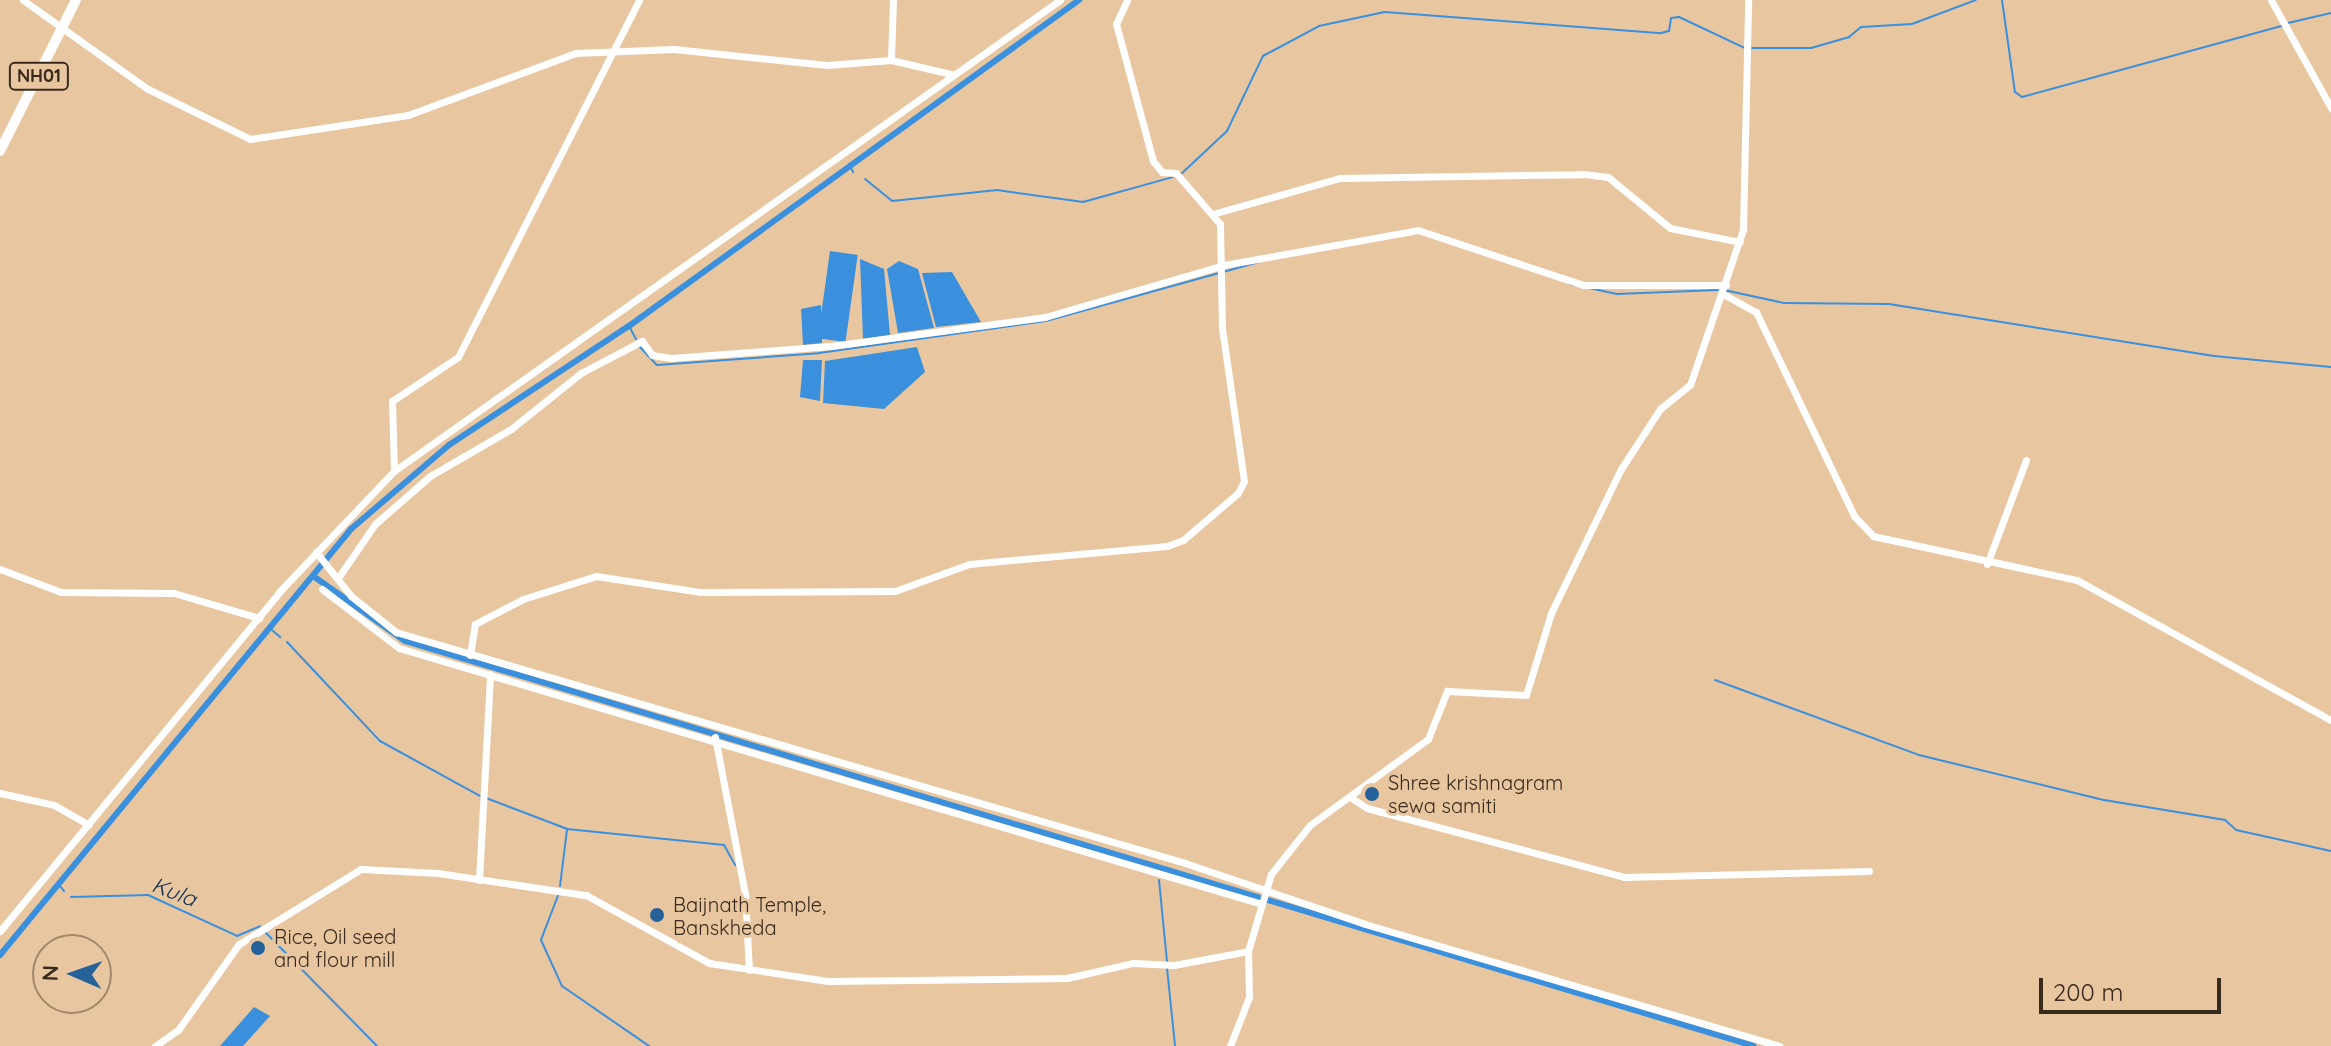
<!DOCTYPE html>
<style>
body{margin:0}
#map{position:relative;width:2331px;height:1046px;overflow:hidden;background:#e8c6a0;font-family:Quicksand,sans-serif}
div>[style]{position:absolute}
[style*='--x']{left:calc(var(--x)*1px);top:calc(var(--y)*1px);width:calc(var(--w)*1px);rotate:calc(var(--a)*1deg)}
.water>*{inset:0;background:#3a90dd;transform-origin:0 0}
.stream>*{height:2px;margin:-1px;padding:0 1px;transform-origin:1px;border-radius:1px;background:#3a90dd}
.canal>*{height:6px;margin:-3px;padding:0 3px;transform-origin:3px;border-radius:3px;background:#3a90dd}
.minor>*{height:7px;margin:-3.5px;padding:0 3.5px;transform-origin:3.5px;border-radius:3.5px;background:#fff}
.highway>*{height:10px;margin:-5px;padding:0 5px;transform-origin:5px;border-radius:5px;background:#fff}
.dots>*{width:22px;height:22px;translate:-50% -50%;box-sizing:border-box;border:4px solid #e8c6a0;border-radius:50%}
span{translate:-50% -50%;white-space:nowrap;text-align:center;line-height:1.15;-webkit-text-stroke:6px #e8c6a0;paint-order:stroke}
.shield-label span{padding:2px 6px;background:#e8c6a0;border:2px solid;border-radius:6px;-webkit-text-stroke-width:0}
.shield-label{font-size:18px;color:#382a1c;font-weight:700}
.poi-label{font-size:20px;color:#382a1c}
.left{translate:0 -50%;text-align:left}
.water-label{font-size:22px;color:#103251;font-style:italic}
.north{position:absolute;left:32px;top:934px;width:80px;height:80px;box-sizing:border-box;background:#e8c6a0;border:2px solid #a2886b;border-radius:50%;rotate:272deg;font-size:22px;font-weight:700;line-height:32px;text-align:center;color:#382a1c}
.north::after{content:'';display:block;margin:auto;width:28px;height:36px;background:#256299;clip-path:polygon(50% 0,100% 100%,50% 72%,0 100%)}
.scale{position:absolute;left:2039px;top:978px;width:182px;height:36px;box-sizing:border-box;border:4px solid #382a1c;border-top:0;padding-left:10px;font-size:24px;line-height:28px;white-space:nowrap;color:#382a1c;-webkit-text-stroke:6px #e8c6a0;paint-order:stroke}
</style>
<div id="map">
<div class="water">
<div style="left:830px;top:251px;width:28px;height:88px;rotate:8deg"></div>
<div style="clip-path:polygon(860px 259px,884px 269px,890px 335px,863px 339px)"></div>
<div style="clip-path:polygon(899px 261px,918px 269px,934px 328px,898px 333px,887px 269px)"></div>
<div style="clip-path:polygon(952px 272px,981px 322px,936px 327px,922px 273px)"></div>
<div style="clip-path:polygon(821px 305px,822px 343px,803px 345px,801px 309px)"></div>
<div style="clip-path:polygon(917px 347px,925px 372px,884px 409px,823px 403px,825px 361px)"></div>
<div style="clip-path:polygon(803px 360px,822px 360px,820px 401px,800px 397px)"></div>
<div style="clip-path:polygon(254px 1007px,270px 1016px,243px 1046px,220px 1046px)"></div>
</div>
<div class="stream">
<div style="--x:2002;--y:0;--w:93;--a:82"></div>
<div style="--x:2015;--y:92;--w:9;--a:36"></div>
<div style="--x:2022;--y:97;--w:270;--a:-15.3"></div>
<div style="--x:2288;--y:23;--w:44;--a:-13.1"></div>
<div style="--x:1752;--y:48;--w:59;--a:0"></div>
<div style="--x:1811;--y:48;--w:40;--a:-16"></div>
<div style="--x:1849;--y:37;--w:16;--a:-40"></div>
<div style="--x:1861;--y:27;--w:51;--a:-3.4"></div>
<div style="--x:1912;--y:24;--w:68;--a:-20.6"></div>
<div style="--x:849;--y:164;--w:9;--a:63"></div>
<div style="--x:1180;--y:175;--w:64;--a:-43.1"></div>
<div style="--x:1227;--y:131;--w:83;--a:-64.4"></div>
<div style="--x:1263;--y:56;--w:64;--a:-28.2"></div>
<div style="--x:1319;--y:26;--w:67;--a:-12"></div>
<div style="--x:1385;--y:12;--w:277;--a:4.4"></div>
<div style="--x:1661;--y:33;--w:8;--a:-14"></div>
<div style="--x:1669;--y:31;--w:13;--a:-81"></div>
<div style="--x:1671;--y:18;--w:8;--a:-7"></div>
<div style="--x:1679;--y:17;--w:73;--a:25.2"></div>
<div style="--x:865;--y:179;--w:35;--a:39"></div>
<div style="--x:892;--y:201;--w:106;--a:-6"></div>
<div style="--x:997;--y:190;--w:87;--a:7.9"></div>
<div style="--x:1083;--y:202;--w:93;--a:-15.5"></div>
<div style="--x:1570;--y:284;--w:48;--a:12"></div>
<div style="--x:1617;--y:294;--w:101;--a:-2.3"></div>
<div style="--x:1724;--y:290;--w:61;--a:12.2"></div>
<div style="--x:1784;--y:303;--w:105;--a:0.5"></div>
<div style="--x:1889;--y:304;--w:329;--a:9.1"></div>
<div style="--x:2214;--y:356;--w:118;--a:5.4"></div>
<div style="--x:629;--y:326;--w:15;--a:62"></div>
<div style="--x:639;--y:346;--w:26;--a:47"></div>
<div style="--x:657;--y:365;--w:162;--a:-4.2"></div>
<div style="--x:819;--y:353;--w:229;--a:-8"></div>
<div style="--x:1046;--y:321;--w:221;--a:-15.5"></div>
<div style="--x:272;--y:630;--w:11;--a:41"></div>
<div style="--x:287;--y:642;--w:136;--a:46.8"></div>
<div style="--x:380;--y:741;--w:114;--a:28.8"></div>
<div style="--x:1715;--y:680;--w:217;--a:20.2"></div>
<div style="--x:1919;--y:755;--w:190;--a:13.7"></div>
<div style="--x:2104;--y:800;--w:123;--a:9.4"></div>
<div style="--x:2225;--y:820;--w:15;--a:42"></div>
<div style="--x:2236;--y:830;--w:97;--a:12.5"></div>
<div style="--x:486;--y:798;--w:87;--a:20.9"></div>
<div style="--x:567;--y:829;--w:158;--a:5.8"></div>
<div style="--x:724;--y:845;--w:23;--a:61"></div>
<div style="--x:1159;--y:880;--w:82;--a:84.4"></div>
<div style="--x:59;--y:885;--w:8;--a:50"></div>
<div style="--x:560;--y:886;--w:56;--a:-82.9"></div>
<div style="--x:559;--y:893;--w:50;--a:111"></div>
<div style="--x:541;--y:940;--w:51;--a:65.5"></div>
<div style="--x:562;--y:986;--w:106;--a:34.6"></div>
<div style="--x:71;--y:897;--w:77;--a:-1.5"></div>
<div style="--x:148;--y:895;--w:98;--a:24.7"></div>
<div style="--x:237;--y:936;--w:25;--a:-23"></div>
<div style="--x:266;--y:933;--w:158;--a:45.5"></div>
<div style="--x:1167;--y:968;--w:78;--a:84.1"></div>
</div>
<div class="canal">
<div style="--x:316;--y:578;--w:109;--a:35.3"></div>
<div style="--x:405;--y:641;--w:1408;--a:16.71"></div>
<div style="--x:0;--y:955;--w:552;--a:-50.51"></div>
<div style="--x:351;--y:529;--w:129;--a:-40.6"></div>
<div style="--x:449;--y:445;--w:216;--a:-33.5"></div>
<div style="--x:629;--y:326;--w:556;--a:-35.92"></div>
</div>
<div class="minor">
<div style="--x:23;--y:0;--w:153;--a:35.5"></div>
<div style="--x:148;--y:89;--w:114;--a:26.1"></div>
<div style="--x:250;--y:139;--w:160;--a:-8.6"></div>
<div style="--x:408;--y:115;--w:179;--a:-20.3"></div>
<div style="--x:576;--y:53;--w:98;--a:-2.3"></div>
<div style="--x:674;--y:49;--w:154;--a:6"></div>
<div style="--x:827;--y:65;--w:64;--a:-4.5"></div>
<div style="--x:891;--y:60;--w:62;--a:13.1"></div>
<div style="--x:2271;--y:0;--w:124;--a:60.9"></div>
<div style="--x:891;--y:60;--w:60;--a:-88.1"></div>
<div style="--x:1216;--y:213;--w:129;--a:-15.8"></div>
<div style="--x:1340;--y:178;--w:244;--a:-0.9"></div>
<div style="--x:1584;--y:174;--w:24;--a:7"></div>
<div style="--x:1608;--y:177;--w:80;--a:39.4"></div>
<div style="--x:1670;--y:228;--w:71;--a:11.3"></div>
<div style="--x:1725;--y:295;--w:35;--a:29"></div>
<div style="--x:1756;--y:312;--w:226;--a:64.3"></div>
<div style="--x:1854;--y:516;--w:28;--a:46"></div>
<div style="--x:1873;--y:536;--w:209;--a:12.2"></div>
<div style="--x:2077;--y:580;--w:290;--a:28.9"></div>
<div style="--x:394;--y:471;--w:70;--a:-91.6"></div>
<div style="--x:392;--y:401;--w:79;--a:-33.7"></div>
<div style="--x:458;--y:357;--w:400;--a:-63.1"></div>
<div style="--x:316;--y:552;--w:56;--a:51.5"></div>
<div style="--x:351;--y:596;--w:58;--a:38.7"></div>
<div style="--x:396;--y:632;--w:822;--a:16.32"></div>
<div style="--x:1185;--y:863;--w:190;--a:18.7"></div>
<div style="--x:1365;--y:924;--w:432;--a:16.4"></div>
<div style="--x:1987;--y:564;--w:111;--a:-69.4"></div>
<div style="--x:0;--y:569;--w:65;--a:20.7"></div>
<div style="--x:61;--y:592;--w:113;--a:0.5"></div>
<div style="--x:174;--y:593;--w:89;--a:16.4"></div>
<div style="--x:338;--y:578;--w:65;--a:-55.6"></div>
<div style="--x:375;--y:524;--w:73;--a:-41.1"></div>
<div style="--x:430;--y:476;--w:94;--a:-30.1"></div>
<div style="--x:511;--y:429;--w:90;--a:-38.7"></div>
<div style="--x:581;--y:373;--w:69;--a:-27.7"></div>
<div style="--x:642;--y:341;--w:17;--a:54"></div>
<div style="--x:652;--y:355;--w:19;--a:9"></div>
<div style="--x:671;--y:358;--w:160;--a:-4.3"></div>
<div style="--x:831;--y:346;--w:216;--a:-7.7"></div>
<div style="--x:1045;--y:317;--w:186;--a:-16.2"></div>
<div style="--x:1224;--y:265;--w:197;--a:-10.2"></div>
<div style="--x:1418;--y:230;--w:174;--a:18.4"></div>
<div style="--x:1583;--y:285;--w:143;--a:0"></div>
<div style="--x:322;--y:589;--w:97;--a:37.5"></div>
<div style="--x:399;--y:648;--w:897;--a:16.52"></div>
<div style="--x:470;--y:655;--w:31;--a:-81"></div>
<div style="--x:475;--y:624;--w:54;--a:-27.5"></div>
<div style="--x:523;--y:599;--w:77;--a:-17.5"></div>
<div style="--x:596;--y:576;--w:105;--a:8.7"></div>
<div style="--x:700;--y:592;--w:195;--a:-0.3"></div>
<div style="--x:895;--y:591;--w:79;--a:-20"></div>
<div style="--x:969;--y:564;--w:199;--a:-5.2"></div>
<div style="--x:1167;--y:546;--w:17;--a:-21"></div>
<div style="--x:1183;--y:540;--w:72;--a:-40.5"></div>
<div style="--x:1238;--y:493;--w:13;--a:-63"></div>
<div style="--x:1244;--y:481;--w:155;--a:-98.2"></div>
<div style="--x:1222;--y:328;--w:104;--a:-91.1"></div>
<div style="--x:1220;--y:224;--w:67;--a:-130.8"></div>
<div style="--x:1176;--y:173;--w:14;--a:-176"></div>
<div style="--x:1162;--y:172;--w:14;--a:-129"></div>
<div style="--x:1153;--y:161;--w:142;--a:-105.1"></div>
<div style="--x:1116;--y:24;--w:26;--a:-65"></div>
<div style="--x:715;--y:737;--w:160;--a:79.2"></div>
<div style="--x:745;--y:894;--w:76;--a:87"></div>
<div style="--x:0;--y:793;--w:55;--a:12.5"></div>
<div style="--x:54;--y:805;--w:40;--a:29.7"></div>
<div style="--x:1350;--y:797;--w:20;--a:33"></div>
<div style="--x:1367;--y:808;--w:266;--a:15"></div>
<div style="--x:1624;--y:877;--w:245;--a:-1.4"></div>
<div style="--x:479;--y:880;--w:206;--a:-86.9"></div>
<div style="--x:0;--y:931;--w:440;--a:-50.5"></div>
<div style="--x:280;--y:591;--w:166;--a:-46.5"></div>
<div style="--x:394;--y:471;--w:816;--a:-35.27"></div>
<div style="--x:155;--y:1046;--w:28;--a:-35"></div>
<div style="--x:178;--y:1030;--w:105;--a:-54.7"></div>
<div style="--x:239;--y:944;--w:143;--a:-31.6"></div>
<div style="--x:361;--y:869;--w:77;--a:3"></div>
<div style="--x:438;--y:873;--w:150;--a:8.5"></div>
<div style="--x:586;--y:895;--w:141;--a:28.9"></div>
<div style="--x:709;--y:963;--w:120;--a:8.6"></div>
<div style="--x:828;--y:981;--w:239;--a:-0.7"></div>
<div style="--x:1067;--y:978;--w:68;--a:-12.8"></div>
<div style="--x:1133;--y:963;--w:41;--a:2.8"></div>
<div style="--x:1174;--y:965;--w:75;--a:-10.7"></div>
<div style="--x:1230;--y:1046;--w:53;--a:-68.8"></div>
<div style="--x:1249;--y:997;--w:46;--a:-91.2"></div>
<div style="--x:1248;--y:951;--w:80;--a:-73.4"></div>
<div style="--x:1271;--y:874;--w:63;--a:-51.5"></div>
<div style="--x:1310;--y:825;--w:146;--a:-36.1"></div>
<div style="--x:1428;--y:739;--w:52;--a:-68.4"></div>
<div style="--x:1447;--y:691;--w:79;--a:2.9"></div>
<div style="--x:1526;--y:695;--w:86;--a:-73"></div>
<div style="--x:1551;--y:613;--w:160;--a:-64.1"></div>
<div style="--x:1621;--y:469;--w:72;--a:-57"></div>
<div style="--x:1660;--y:409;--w:38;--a:-39"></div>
<div style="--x:1690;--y:385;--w:165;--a:-71.2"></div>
<div style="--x:1743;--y:229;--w:229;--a:-88.7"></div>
</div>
<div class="highway">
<div style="--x:0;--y:151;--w:169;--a:-63.3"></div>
</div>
<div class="dots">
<div style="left:1372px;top:794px;background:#256299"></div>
<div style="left:657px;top:915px;background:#256299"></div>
<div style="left:258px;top:948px;background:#256299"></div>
</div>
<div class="shield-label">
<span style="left:39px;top:76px">NH01</span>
</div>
<div class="poi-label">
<span class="left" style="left:1388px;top:794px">Shree krishnagram<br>sewa samiti</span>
<span class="left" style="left:673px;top:916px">Baijnath Temple,<br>Banskheda</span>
<span class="left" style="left:274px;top:948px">Rice, Oil seed<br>and flour mill</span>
</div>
<div class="water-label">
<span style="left:174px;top:892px;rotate:21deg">Kula</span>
</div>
<div class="north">N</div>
<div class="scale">200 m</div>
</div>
